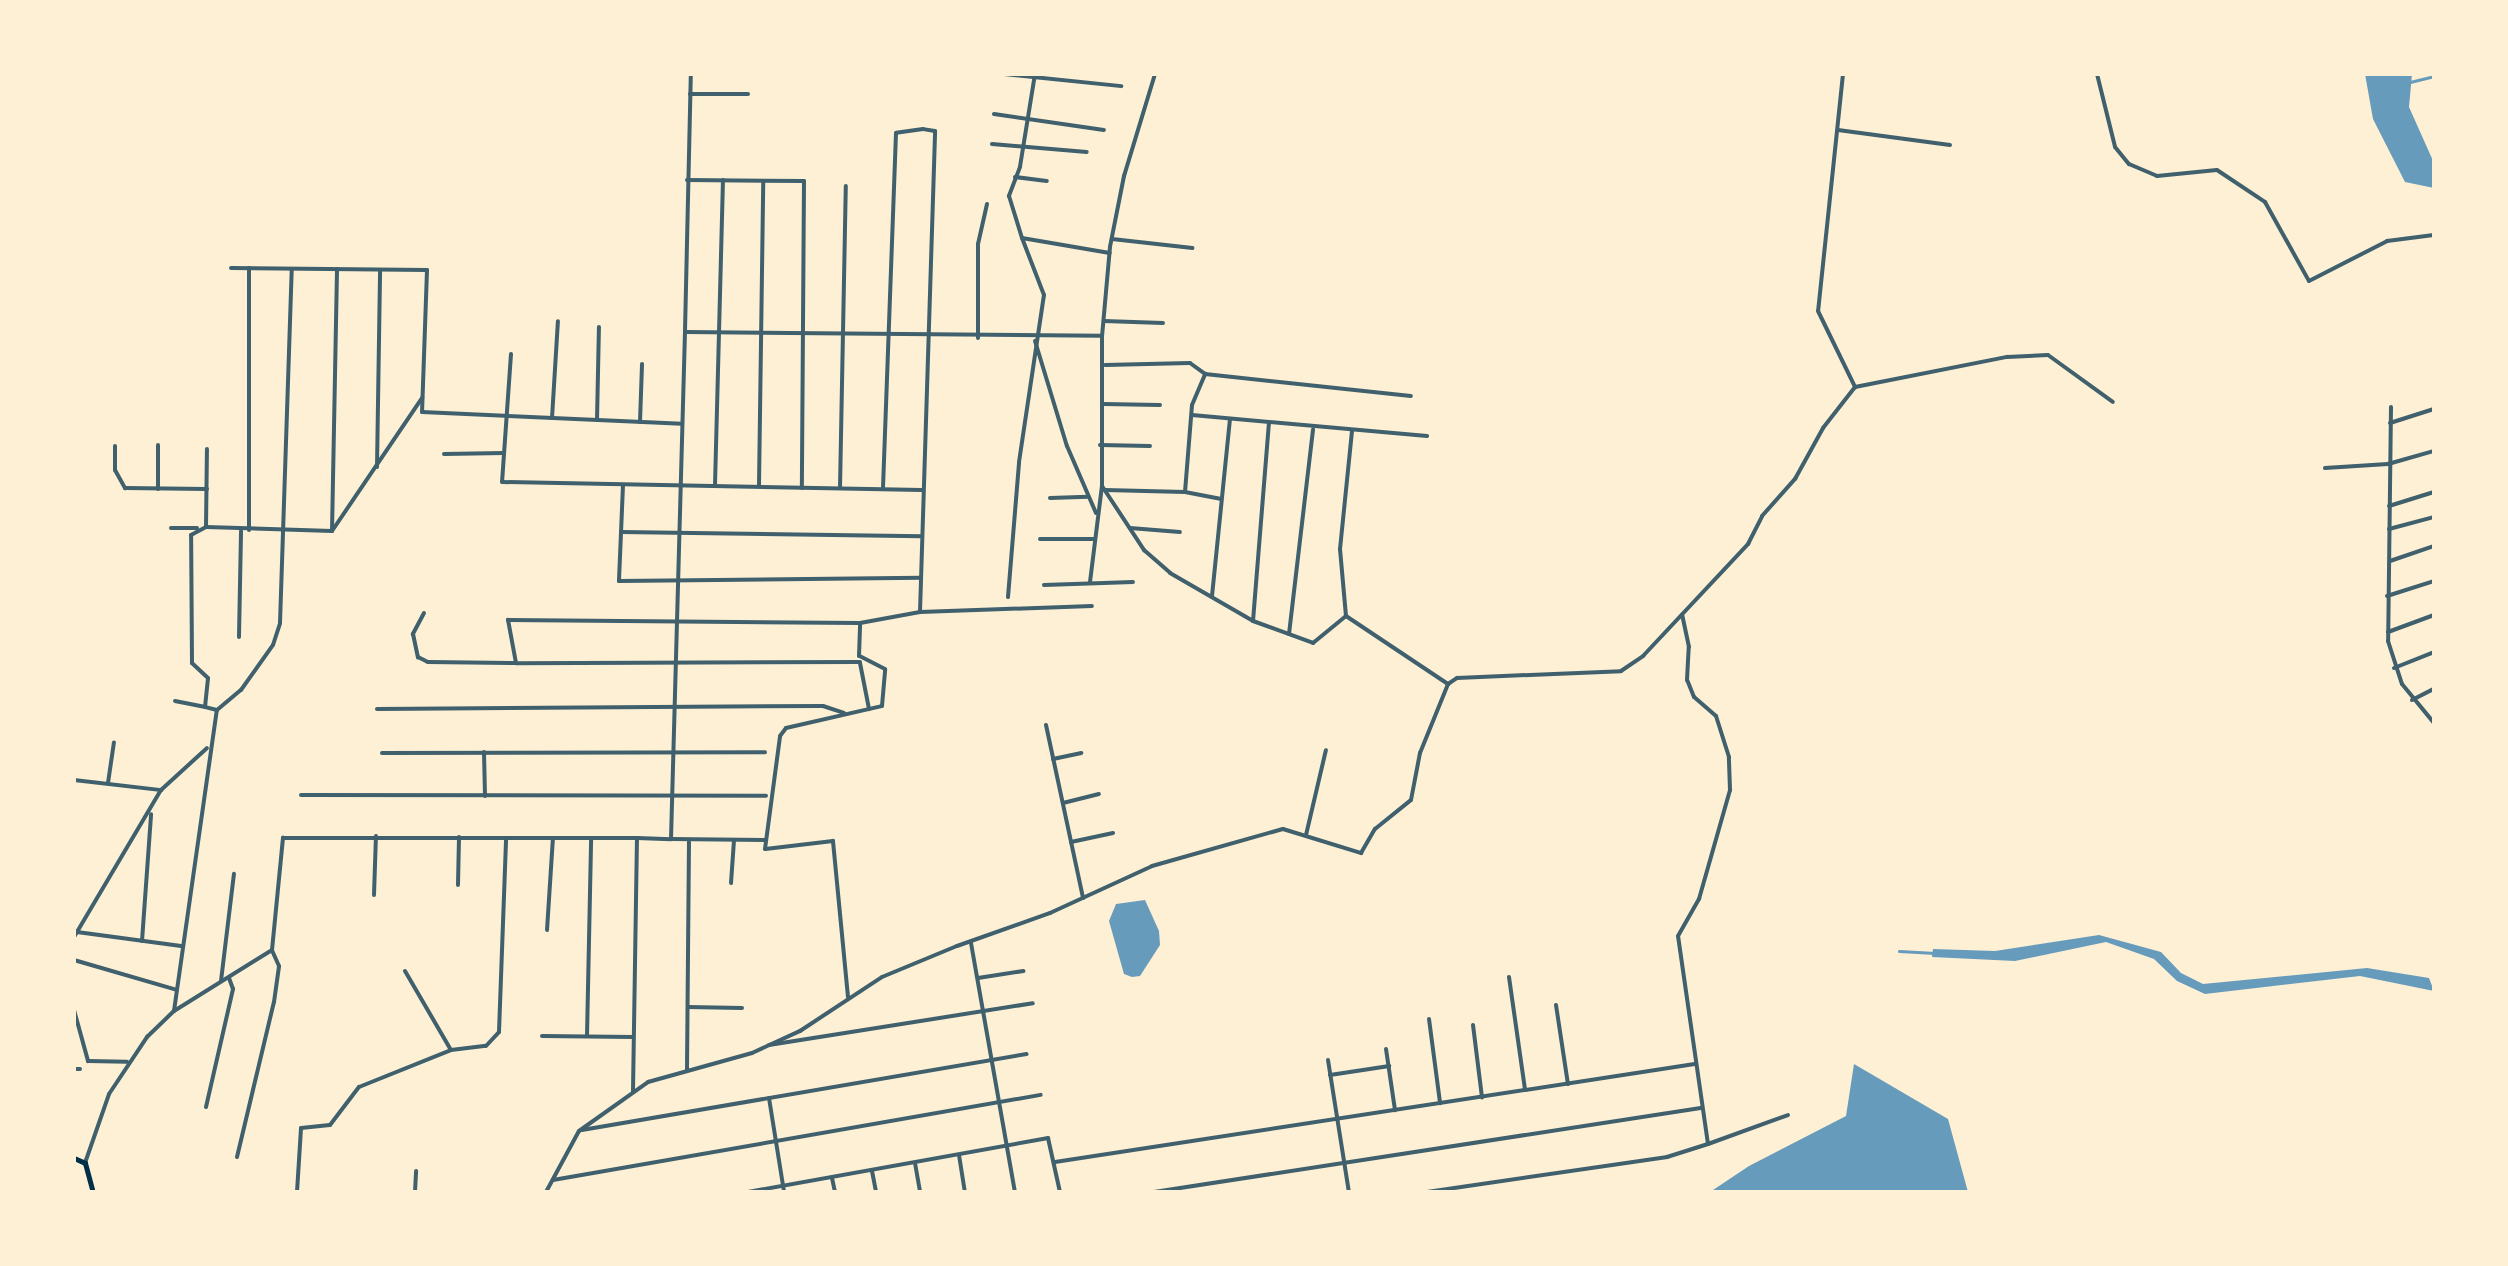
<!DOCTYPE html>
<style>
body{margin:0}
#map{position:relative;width:2508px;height:1266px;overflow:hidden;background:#fdf0d5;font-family:"Times New Roman",serif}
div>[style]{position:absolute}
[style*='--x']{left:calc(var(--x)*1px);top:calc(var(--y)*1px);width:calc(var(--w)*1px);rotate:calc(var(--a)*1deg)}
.water>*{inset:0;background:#669bbc}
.stream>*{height:3px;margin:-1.5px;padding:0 1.5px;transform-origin:1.5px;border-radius:1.5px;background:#669bbc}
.minor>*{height:4px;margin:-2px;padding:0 2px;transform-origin:2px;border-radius:2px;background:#3f606c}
.secondary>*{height:5px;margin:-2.5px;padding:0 2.5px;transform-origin:2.5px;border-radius:2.5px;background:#003049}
span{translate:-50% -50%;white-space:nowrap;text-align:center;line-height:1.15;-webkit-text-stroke:6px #fdf0d5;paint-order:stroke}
.frame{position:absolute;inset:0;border:76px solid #fdf0d5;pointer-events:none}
</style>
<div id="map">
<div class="water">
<div style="clip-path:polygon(2365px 74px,2412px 74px,2409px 107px,2434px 163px,2434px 188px,2405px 182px,2373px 119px)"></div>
<div style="clip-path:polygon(1145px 900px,1159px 931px,1160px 945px,1140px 976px,1132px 977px,1124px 974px,1109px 921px,1116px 904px)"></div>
<div style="clip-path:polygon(2099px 935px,2161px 952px,2181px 973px,2203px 984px,2367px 968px,2429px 978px,2434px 991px,2360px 976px,2205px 994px,2177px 981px,2154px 959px,2106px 942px,2015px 961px,1932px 957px,1933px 949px,1995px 951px)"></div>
<div style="clip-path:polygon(1854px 1064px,1948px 1119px,1968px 1192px,1710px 1192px,1749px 1166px,1846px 1116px)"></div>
</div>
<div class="stream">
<div style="--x:2410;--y:82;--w:25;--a:-14"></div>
<div style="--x:1899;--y:951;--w:36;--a:3"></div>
</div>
<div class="minor">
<div style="--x:1004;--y:74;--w:118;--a:5.9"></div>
<div style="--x:1035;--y:74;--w:94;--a:99.2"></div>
<div style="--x:1020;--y:167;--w:31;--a:111"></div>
<div style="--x:1009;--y:196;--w:44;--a:72.8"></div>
<div style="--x:1022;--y:238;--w:89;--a:9.7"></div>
<div style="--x:1155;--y:74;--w:107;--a:106.9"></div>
<div style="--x:1124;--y:176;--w:72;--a:101.2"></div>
<div style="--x:1110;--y:247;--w:89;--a:95.1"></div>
<div style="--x:1102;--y:336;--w:150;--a:90"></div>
<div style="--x:1102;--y:486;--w:77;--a:56.7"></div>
<div style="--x:1144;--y:550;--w:35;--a:41"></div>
<div style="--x:1170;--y:573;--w:96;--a:30"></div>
<div style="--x:1253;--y:621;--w:64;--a:20.1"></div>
<div style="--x:1313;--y:643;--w:43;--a:-39.3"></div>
<div style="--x:1843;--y:74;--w:238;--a:96"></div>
<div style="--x:1818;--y:311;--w:85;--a:64"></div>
<div style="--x:2097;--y:74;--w:75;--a:76.1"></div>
<div style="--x:2115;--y:147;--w:22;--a:51"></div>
<div style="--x:2129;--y:164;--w:30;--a:23"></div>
<div style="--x:2157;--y:176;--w:60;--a:-5.7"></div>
<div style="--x:2217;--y:170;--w:58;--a:33.7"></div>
<div style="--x:2265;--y:202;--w:90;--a:60.9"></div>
<div style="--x:2309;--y:281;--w:88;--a:-27.1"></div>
<div style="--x:2387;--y:241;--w:47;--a:-7.3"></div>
<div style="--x:690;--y:94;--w:58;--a:0"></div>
<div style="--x:994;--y:114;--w:111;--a:8.3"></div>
<div style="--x:1838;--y:130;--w:113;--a:7.6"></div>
<div style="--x:992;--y:144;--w:95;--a:4.8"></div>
<div style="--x:1015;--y:177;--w:32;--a:7"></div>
<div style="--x:687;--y:180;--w:117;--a:0.5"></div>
<div style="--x:804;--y:181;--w:307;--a:90.4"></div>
<div style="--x:1112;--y:239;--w:81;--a:6.4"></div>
<div style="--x:231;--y:268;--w:196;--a:0.6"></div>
<div style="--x:427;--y:270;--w:142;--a:92"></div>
<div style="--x:422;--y:412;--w:260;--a:2.6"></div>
<div style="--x:249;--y:268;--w:262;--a:90"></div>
<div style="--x:1104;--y:321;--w:59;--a:1.9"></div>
<div style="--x:685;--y:331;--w:257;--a:-88.7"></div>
<div style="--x:978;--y:338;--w:94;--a:-90"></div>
<div style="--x:978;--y:244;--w:41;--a:-77.3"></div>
<div style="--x:1035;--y:341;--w:110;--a:73.1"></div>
<div style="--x:1067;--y:446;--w:73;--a:66.6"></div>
<div style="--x:511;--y:354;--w:128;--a:94"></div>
<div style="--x:502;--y:482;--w:420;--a:1.1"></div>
<div style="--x:1105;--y:365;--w:85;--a:-1.3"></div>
<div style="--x:1190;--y:363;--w:19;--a:36"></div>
<div style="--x:1205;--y:374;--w:207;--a:6.1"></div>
<div style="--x:1103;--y:404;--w:57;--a:1"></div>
<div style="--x:2391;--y:407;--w:234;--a:90.7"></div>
<div style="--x:2388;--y:641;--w:45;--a:72"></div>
<div style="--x:2402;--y:684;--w:50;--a:50.6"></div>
<div style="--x:1192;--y:415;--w:236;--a:5.1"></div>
<div style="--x:552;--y:418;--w:97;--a:-86.5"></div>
<div style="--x:597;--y:420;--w:93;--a:-88.8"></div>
<div style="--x:640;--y:422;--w:58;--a:-88"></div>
<div style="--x:2390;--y:423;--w:46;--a:-17.7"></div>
<div style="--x:1352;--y:431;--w:119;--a:95.8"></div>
<div style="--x:1340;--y:549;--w:67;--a:84.9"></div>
<div style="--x:1346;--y:616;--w:123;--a:33.7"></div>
<div style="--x:1100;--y:445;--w:50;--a:1.1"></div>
<div style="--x:115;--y:446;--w:24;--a:90"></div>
<div style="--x:115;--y:470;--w:21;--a:61"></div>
<div style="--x:125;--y:488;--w:82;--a:0.7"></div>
<div style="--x:444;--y:454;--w:60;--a:-1"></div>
<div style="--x:377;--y:467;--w:197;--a:-89.1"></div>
<div style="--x:2325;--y:468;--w:63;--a:-3.6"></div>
<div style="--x:2388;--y:464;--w:48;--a:-15.8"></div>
<div style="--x:623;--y:485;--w:96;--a:92.4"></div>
<div style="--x:619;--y:581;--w:302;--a:-0.6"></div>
<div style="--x:715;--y:485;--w:305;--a:-88.5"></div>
<div style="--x:759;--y:486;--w:305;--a:-89.2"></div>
<div style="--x:840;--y:488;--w:302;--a:-88.9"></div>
<div style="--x:158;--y:489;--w:44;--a:-90"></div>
<div style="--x:1105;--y:490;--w:80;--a:1.4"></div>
<div style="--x:1185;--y:492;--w:37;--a:11"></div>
<div style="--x:1185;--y:492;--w:87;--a:-85.4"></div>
<div style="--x:1192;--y:405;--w:34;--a:-67"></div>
<div style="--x:1050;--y:498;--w:38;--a:-2"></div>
<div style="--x:2389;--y:506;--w:47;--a:-17.3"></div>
<div style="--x:206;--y:527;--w:78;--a:-89.3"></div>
<div style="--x:171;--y:528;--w:26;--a:0"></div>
<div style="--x:1130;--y:528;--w:50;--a:4.6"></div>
<div style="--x:2389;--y:529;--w:47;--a:-14.9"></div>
<div style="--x:332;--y:531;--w:262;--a:-88.9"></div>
<div style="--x:621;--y:532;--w:301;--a:0.8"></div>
<div style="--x:1040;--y:539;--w:53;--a:0"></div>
<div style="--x:2390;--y:561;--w:46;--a:-18.8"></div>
<div style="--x:1090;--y:582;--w:97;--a:-82.9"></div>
<div style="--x:1044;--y:585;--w:89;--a:-1.9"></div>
<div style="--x:1212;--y:596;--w:178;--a:-84.2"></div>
<div style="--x:2387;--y:596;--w:49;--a:-17.7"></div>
<div style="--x:1008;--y:597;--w:135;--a:-85.3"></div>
<div style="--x:1019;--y:462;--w:169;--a:-81.5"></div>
<div style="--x:1044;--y:295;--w:61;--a:-111.1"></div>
<div style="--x:920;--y:612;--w:172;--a:-2"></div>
<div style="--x:424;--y:613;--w:24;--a:118"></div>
<div style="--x:413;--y:634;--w:24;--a:78"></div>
<div style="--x:418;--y:657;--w:11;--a:27"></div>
<div style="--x:428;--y:662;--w:88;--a:0.7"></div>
<div style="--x:1253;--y:621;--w:198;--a:-85.4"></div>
<div style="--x:2388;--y:632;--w:49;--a:-20.3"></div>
<div style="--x:1289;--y:634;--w:206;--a:-83.3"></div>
<div style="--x:239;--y:637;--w:106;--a:-88.9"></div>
<div style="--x:860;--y:662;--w:344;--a:179.8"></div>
<div style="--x:516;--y:663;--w:44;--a:-100.5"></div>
<div style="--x:508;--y:620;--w:352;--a:0.5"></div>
<div style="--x:860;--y:663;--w:47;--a:78.9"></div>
<div style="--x:2394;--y:668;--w:43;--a:-21.8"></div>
<div style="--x:2412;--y:700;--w:25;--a:-27"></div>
<div style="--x:175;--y:701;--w:31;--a:11"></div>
<div style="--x:377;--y:709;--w:446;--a:-0.4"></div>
<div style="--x:823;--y:706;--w:22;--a:18"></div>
<div style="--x:217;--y:710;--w:31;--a:-40"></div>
<div style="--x:241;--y:690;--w:55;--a:-54.6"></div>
<div style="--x:273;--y:645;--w:23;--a:-72"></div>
<div style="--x:280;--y:623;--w:354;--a:-88.1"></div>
<div style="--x:1046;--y:725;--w:177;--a:77.9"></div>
<div style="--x:484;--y:752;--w:44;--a:88.7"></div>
<div style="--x:382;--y:753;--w:383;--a:-0.1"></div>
<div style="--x:1053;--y:759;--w:29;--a:-12"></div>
<div style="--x:74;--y:780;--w:88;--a:6.6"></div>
<div style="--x:108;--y:783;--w:41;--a:-81.7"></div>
<div style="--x:301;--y:795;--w:465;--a:0.1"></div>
<div style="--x:1063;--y:803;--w:37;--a:-14"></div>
<div style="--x:1306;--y:835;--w:87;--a:-76.8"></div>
<div style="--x:671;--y:839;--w:95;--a:0.6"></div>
<div style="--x:1071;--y:842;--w:43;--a:-12.1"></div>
<div style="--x:731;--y:883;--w:43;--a:-86"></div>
<div style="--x:458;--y:885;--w:48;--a:-88.8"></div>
<div style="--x:374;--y:895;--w:59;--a:-88.1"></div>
<div style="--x:547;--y:930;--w:92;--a:-86.3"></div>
<div style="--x:77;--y:932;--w:105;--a:7.7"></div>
<div style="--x:74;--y:937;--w:171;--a:-59.4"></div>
<div style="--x:161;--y:790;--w:62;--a:-42.4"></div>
<div style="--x:142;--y:941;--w:127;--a:-85.9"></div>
<div style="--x:971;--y:943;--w:253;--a:80"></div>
<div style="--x:74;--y:960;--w:107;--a:16.2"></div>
<div style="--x:405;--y:971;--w:91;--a:59.8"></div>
<div style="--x:1509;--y:977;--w:113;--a:81.9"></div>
<div style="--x:978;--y:978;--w:46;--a:-8.8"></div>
<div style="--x:221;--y:981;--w:108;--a:-83.1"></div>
<div style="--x:848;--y:997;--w:157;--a:-95.5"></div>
<div style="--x:833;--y:841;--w:68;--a:173.3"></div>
<div style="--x:765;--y:849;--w:114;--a:-82.4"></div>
<div style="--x:780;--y:736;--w:10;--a:-53"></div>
<div style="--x:786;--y:728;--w:98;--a:-12.9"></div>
<div style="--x:882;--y:706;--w:37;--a:-85"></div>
<div style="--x:885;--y:669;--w:29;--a:-153"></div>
<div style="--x:859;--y:656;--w:33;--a:-88"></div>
<div style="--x:860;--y:623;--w:61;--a:-10.4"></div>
<div style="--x:920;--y:612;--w:481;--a:-88.2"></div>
<div style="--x:935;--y:131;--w:12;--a:-171"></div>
<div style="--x:923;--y:129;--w:27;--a:172"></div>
<div style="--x:896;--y:133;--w:356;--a:92.1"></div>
<div style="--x:1556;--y:1005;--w:80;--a:81.4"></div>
<div style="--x:688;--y:1007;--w:54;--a:1.1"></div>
<div style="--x:74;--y:1010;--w:53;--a:74.6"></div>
<div style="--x:88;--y:1061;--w:39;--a:1"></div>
<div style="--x:174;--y:1011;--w:304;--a:-81.9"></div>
<div style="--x:217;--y:710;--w:12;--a:-166"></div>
<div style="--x:205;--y:707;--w:29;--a:-84"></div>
<div style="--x:208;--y:678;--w:22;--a:-137"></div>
<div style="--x:192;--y:663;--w:128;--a:-90.4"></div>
<div style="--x:191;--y:535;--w:17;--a:-28"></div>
<div style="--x:206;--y:527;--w:126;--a:1.8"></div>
<div style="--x:332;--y:531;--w:161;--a:-55.9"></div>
<div style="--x:1429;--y:1019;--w:85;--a:82.5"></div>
<div style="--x:1473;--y:1025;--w:73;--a:82.9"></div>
<div style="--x:542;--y:1036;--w:91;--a:0.6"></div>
<div style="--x:587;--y:1036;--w:198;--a:-88.8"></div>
<div style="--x:769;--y:1045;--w:267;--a:-9"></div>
<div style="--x:1386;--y:1049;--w:62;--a:81.6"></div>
<div style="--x:1328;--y:1060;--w:134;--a:81"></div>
<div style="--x:74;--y:1069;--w:6;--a:0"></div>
<div style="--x:687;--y:1069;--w:227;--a:-89.5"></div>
<div style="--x:1330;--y:1075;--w:60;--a:-8.7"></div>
<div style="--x:633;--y:1091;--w:253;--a:-89.1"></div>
<div style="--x:637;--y:838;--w:34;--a:2"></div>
<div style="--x:671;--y:839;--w:507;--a:-88.42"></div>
<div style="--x:685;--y:332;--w:417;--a:0.5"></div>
<div style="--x:769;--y:1098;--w:95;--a:80.9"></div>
<div style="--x:206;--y:1107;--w:121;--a:-77.1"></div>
<div style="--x:233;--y:989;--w:12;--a:-110"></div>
<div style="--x:582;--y:1130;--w:451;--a:-9.7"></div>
<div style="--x:1708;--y:1144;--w:85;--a:-19.9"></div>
<div style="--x:959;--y:1155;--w:37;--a:81"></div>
<div style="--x:237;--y:1157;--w:159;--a:-76.6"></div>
<div style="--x:274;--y:1002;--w:36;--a:-82"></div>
<div style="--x:279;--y:966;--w:17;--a:-114"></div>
<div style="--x:272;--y:950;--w:113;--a:-84.4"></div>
<div style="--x:283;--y:838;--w:354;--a:0"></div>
<div style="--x:1055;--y:1162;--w:647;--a:-8.71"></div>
<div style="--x:85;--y:1163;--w:73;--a:-70.8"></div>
<div style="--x:109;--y:1094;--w:69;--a:-56.3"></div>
<div style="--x:147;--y:1037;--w:37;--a:-44"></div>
<div style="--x:174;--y:1011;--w:115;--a:-31.9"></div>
<div style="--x:915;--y:1163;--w:29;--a:80"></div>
<div style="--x:872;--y:1171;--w:21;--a:79"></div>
<div style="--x:832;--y:1178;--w:14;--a:78"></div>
<div style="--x:553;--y:1180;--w:495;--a:-9.9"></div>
<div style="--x:297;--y:1192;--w:64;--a:-86.4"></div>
<div style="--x:301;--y:1128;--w:29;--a:-6"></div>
<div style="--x:330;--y:1125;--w:48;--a:-52.7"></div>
<div style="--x:359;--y:1087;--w:99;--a:-21.9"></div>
<div style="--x:451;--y:1050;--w:35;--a:-7"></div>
<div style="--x:486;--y:1046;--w:19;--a:-47"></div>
<div style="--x:499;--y:1032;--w:194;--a:-87.9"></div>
<div style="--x:415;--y:1192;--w:21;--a:-87"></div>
<div style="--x:546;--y:1192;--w:69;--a:-61.6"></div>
<div style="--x:579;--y:1131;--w:85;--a:-35.4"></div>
<div style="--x:648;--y:1082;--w:108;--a:-15.6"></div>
<div style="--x:752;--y:1053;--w:53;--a:-24.6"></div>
<div style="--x:800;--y:1031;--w:98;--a:-33.4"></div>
<div style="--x:882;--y:977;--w:81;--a:-22.5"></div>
<div style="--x:957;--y:946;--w:99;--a:-19.5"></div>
<div style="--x:1050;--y:913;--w:112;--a:-24.7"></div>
<div style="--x:1152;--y:866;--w:136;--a:-15.8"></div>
<div style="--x:1283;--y:829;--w:82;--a:17.1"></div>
<div style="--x:1361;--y:853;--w:28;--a:-60"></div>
<div style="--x:1375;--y:829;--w:46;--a:-38.9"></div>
<div style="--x:1411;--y:800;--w:48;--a:-79.2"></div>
<div style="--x:1420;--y:753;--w:74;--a:-67.9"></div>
<div style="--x:1448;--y:684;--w:11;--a:-34"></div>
<div style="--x:1457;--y:678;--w:164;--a:-2.4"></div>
<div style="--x:1621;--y:671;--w:27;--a:-34"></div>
<div style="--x:1643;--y:656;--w:154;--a:-46.8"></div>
<div style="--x:1748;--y:544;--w:31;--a:-63"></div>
<div style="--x:1762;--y:516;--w:50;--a:-48.3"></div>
<div style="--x:1795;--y:479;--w:58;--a:-61.2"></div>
<div style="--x:1823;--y:428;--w:52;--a:-52"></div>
<div style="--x:1855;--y:387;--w:155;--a:-11.2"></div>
<div style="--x:2007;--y:357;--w:41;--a:-2.8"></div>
<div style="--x:2048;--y:355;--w:80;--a:35.9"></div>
<div style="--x:748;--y:1192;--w:305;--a:-10.2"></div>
<div style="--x:1048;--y:1138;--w:55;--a:77.5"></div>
<div style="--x:1154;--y:1192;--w:553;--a:-8.73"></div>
<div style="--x:1427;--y:1192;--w:243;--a:-8.3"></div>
<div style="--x:1667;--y:1157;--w:43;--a:-17.6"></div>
<div style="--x:1708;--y:1144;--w:210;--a:-98.2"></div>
<div style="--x:1678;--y:936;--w:43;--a:-60.4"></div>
<div style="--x:1699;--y:899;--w:113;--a:-74.1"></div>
<div style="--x:1730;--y:790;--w:33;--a:-92"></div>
<div style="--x:1729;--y:757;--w:43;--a:-107.6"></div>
<div style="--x:1716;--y:716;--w:29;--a:-139"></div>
<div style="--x:1694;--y:697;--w:18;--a:-112"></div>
<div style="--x:1687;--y:680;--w:33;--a:-87"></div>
<div style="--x:1689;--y:647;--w:33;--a:-102"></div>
</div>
<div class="secondary">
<div style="--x:74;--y:1158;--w:12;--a:24"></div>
<div style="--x:85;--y:1163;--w:30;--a:75"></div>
</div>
<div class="frame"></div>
</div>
